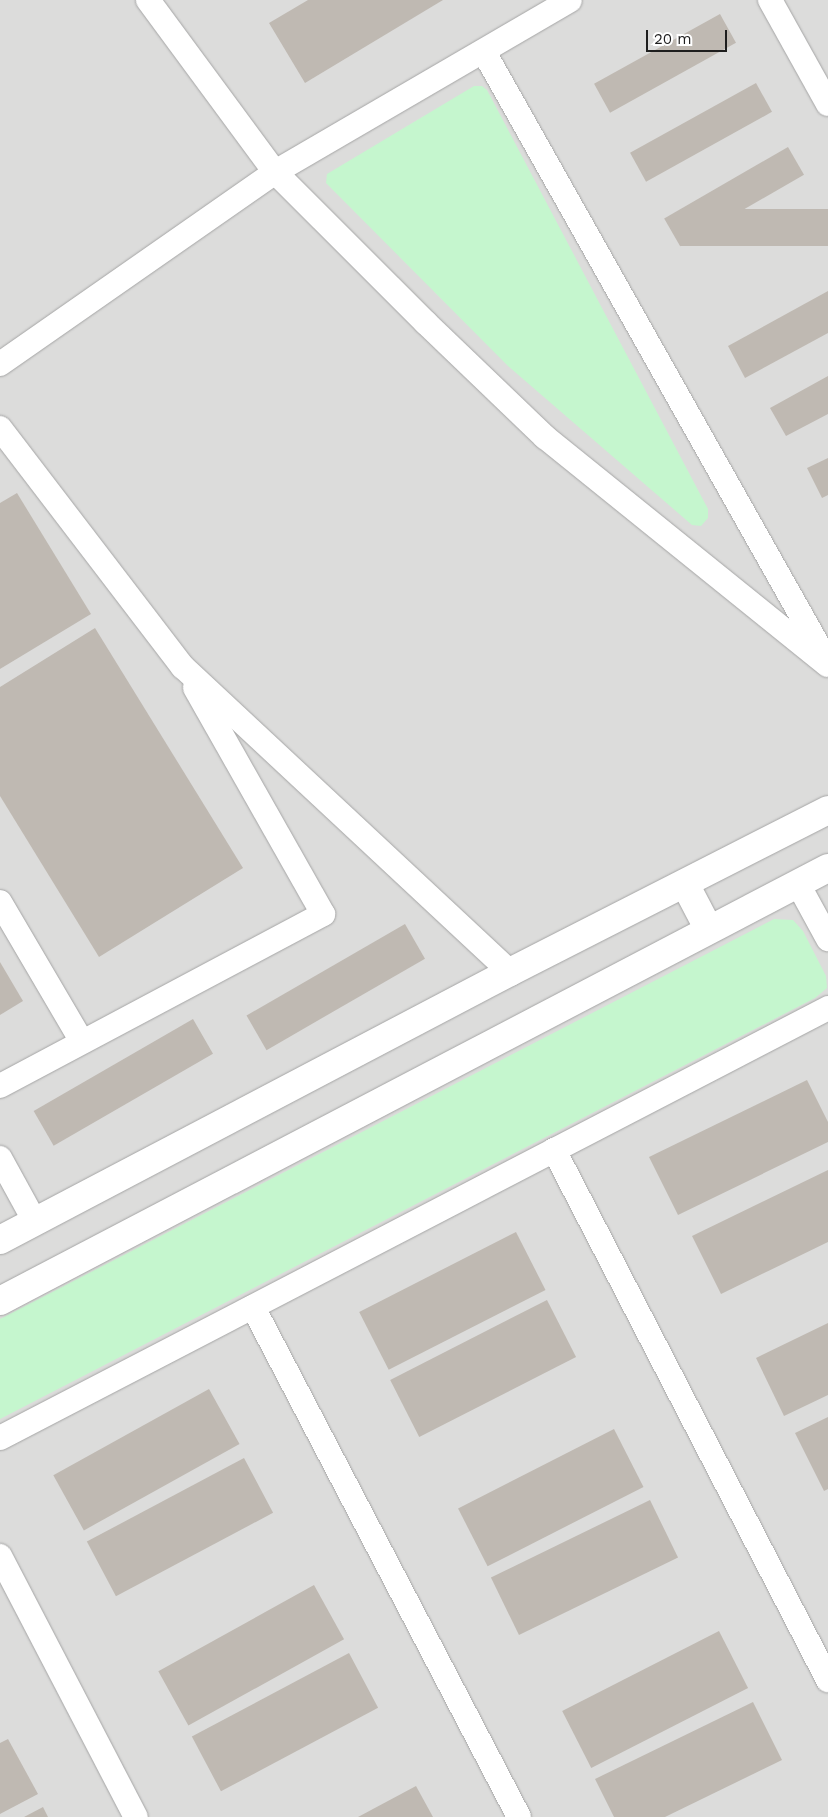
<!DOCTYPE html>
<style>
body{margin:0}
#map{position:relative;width:828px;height:1817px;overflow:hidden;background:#efede5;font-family:"Work Sans",sans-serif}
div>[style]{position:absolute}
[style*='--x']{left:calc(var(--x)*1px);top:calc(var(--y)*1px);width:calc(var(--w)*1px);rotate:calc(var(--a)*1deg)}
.residential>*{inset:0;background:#dcdcdb;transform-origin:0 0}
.park>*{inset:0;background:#c5f6ce}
.building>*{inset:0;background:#bfb9b2;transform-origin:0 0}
.roads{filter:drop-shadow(0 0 1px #a5a5a5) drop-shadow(0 0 1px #a5a5a5)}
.minor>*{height:24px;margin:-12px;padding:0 12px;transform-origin:12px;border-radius:12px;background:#fff}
.tertiary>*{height:28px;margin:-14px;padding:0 14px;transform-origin:14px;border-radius:14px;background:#fff}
span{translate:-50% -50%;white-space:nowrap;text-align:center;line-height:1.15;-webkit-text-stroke:4px #fff;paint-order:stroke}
.scale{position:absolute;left:646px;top:30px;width:81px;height:22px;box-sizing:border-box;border:2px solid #1e1e1e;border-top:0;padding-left:6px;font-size:15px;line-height:18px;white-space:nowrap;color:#1e1e1e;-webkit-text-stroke:4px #fff;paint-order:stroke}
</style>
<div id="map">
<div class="residential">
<div style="left:0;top:0;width:828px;height:1817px"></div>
</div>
<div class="park">
<div style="clip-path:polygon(474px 86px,482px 86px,487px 90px,708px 509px,708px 518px,701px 526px,692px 525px,508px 366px,326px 183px,327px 174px)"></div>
<div style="clip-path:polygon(774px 919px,793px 920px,803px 931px,826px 976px,827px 988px,815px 998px,0 1419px,0 1319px)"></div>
</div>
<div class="building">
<div style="clip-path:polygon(308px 0,443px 0,305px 83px,269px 23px)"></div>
<div style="left:720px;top:14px;width:33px;height:144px;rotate:61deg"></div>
<div style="left:756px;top:83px;width:33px;height:144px;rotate:61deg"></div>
<div style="left:788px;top:147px;width:32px;height:143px;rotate:60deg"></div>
<div style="left:828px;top:209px;width:37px;height:147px;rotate:90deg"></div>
<div style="clip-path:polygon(828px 291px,828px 333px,745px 378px,728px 346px)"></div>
<div style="clip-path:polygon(828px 376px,828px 414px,786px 436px,770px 408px)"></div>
<div style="clip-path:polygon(828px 458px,828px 495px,822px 498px,807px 468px)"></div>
<div style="clip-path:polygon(17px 493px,91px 614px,0 669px,0 503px)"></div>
<div style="clip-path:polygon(95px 628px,243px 868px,99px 957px,0 796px,0 687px)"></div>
<div style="left:405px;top:924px;width:40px;height:183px;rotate:60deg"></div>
<div style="clip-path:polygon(0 962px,23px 1001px,0 1015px)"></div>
<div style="left:193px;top:1019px;width:40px;height:184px;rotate:60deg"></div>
<div style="clip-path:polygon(807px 1080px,828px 1122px,828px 1142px,678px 1215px,649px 1157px)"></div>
<div style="clip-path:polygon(828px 1170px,828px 1242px,721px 1294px,692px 1236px)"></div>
<div style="left:516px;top:1232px;width:65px;height:176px;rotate:63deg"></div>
<div style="left:547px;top:1300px;width:64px;height:176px;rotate:63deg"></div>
<div style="clip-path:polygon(828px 1323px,828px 1395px,784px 1416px,756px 1358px)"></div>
<div style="left:209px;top:1389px;width:63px;height:178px;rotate:61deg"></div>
<div style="clip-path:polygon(828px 1417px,828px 1489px,824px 1491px,795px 1433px)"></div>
<div style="left:614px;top:1429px;width:65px;height:175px;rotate:63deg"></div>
<div style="left:244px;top:1458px;width:62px;height:178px;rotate:62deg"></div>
<div style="left:650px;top:1500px;width:64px;height:177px;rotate:64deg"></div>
<div style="left:314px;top:1585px;width:62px;height:178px;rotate:61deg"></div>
<div style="left:719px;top:1631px;width:64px;height:176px;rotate:63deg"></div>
<div style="left:349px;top:1653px;width:62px;height:178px;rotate:62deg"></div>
<div style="clip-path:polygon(753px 1702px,782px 1760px,665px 1817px,614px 1817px,595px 1779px)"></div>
<div style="clip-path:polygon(8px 1739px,38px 1794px,0 1814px,0 1743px)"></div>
<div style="clip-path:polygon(416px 1786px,433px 1817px,358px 1817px)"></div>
<div style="clip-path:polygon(43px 1807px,48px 1817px,24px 1817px)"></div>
</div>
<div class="roads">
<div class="minor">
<div style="--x:148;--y:0;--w:214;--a:53.6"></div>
<div style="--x:275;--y:172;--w:214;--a:45"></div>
<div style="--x:426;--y:323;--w:165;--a:43.8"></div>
<div style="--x:545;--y:437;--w:363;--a:38.9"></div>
<div style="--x:770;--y:0;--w:119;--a:60.9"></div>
<div style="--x:484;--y:52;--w:691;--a:60.62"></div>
<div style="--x:0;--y:364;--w:335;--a:-34.9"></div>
<div style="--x:275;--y:172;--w:341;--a:-30.2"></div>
<div style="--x:0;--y:428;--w:301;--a:52.6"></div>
<div style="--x:183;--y:667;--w:447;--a:43"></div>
<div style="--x:798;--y:884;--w:63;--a:61.4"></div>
<div style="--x:0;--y:902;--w:162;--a:59.6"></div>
<div style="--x:0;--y:1086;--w:366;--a:-28"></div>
<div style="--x:323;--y:914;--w:260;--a:-119.5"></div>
<div style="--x:554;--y:1150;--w:597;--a:62.66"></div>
<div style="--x:0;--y:1158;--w:73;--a:61.3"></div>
<div style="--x:253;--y:1307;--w:575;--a:62.45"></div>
<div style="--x:0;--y:1438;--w:933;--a:-27.44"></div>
<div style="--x:0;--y:1556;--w:294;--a:62.5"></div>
</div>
<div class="tertiary">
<div style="--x:685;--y:884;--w:50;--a:62.4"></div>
<div style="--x:0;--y:1240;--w:576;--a:-27.72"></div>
<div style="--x:510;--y:972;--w:357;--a:-27"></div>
<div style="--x:0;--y:1301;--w:934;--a:-27.61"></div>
</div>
</div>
<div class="scale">20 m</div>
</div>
